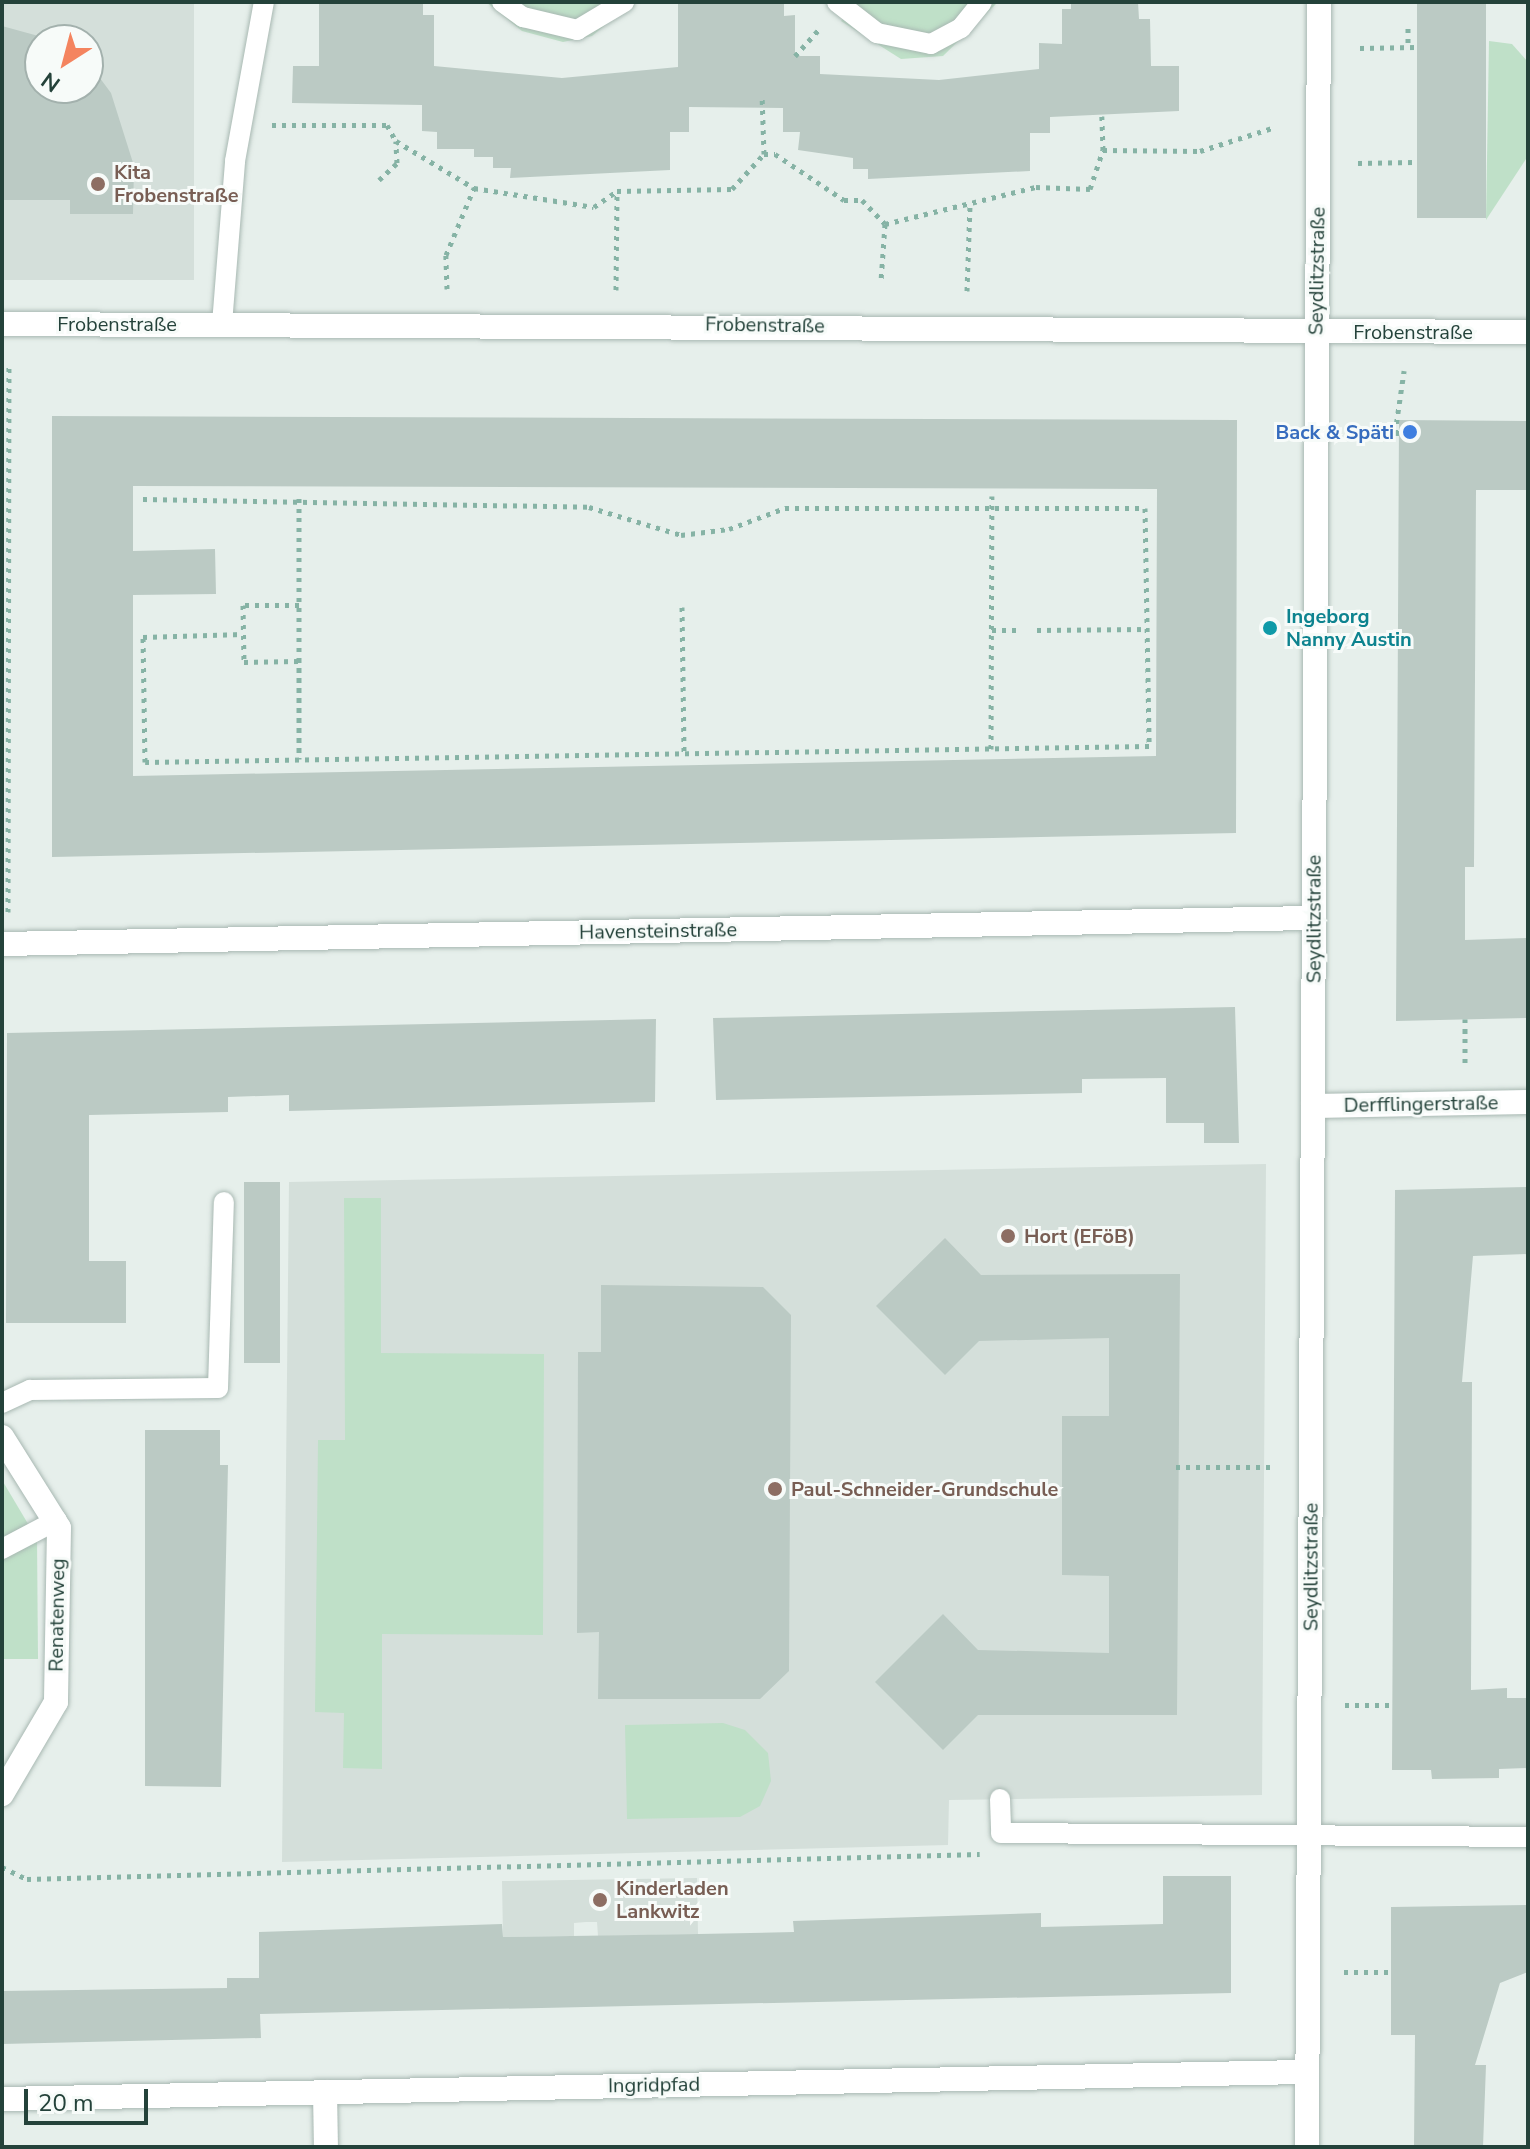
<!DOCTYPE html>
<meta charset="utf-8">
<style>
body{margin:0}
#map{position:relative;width:1530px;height:2149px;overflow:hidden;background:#e6efeb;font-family:"Nunito Sans",sans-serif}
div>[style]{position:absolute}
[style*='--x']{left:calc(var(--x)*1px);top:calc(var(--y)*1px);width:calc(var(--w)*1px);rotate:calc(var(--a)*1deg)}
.built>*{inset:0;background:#d4dfda}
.green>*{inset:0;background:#bfe0c8}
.building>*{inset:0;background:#bbcac4;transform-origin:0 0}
.path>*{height:5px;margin-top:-2.5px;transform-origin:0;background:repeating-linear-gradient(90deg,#86b3a5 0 4px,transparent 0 10px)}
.roads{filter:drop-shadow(0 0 2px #a8b8b2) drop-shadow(0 0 2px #a8b8b2)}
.lane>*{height:20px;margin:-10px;padding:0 10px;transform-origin:10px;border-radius:10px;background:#fff}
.street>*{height:24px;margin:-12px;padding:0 12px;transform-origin:12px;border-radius:12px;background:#fff}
.dots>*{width:22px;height:22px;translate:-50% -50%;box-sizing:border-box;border:4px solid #f7fbf9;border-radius:50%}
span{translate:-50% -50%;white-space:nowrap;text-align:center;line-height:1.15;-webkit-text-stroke:6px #f7fbf9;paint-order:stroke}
.education-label{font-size:20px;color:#785e54;font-weight:700}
.left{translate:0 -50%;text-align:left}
.street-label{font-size:20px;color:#24423a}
.shop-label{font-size:20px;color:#366cbe;font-weight:700}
.right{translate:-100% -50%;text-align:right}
.culture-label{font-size:20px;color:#0d838f;font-weight:700}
.frame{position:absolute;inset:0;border:4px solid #24423a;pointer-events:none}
.north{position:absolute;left:24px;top:24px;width:80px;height:80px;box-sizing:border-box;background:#f7fbf9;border:2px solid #a3b1ad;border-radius:50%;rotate:216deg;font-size:22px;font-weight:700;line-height:32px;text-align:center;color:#24423a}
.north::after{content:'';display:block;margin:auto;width:28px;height:36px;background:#f4845f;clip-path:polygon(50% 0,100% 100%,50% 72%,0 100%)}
.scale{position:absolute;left:24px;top:2089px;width:124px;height:36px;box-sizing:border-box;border:4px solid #24423a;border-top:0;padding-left:10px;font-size:24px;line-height:28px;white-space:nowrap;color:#24423a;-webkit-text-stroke:6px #f7fbf9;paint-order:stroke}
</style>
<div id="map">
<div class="built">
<div style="clip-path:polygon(evenodd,2px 2px,194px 2px,194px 280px,2px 280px,2px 2px,40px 40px,88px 40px,88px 88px,40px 88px,40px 40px)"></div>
<div style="clip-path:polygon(1266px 1164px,1262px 1795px,949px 1800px,948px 1845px,282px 1862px,289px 1182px)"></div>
<div style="clip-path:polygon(697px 1878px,698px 1934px,598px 1936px,597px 1922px,586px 1922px,574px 1923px,574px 1936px,503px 1937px,502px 1881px)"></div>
</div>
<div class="green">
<div style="clip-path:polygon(486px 2px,633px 2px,592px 36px,563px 42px,522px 31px)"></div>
<div style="clip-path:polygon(856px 2px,998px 2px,943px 56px,901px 59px,841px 21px)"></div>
<div style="clip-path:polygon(1489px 41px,1512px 44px,1528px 62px,1528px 156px,1486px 220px)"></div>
<div style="clip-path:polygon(344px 1198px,381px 1198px,381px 1353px,544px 1354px,543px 1635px,382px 1634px,382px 1769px,343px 1768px,344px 1713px,315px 1712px,318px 1440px,345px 1440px)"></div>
<div style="clip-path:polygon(2px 1480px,37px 1539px,38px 1659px,2px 1659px)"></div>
<div style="clip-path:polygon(723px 1723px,745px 1730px,768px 1753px,771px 1781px,760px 1806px,740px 1817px,627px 1819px,625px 1725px)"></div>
</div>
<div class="building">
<div style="clip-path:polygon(319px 2px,423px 2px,423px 15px,434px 15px,434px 66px,562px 78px,678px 67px,678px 2px,784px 2px,784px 16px,795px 15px,795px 56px,820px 56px,820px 74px,939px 80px,1039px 69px,1039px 43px,1062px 44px,1062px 9px,1071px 9px,1071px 2px,1138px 2px,1139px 19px,1150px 19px,1151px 66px,1179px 66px,1179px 111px,1050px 117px,1050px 133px,1030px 133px,1030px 171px,868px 179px,868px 169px,853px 169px,853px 158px,798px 150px,800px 132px,783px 132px,783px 108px,689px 107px,689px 132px,670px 132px,670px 170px,510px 178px,511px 168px,493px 168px,493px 157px,474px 157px,474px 149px,437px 149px,437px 132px,422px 131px,422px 105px,292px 103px,293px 66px,319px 66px)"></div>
<div style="left:1417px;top:2px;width:69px;height:216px"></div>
<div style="clip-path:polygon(2px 26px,53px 40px,40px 40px,40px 88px,88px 88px,88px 62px,111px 93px,134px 166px,133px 214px,70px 214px,70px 200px,2px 200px)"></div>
<div style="clip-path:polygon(evenodd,52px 416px,1237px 420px,1236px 833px,52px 857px,52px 416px,133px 486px,1157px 489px,1156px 756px,133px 776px,133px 595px,216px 594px,215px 549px,133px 551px,133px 486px)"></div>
<div style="clip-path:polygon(1399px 420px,1528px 421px,1528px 490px,1476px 490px,1474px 867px,1465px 867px,1465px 940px,1526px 938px,1528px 1018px,1396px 1021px)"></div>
<div style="clip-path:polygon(1235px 1007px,1239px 1143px,1204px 1143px,1204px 1123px,1166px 1123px,1166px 1078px,1082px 1079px,1082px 1093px,716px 1100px,713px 1018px)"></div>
<div style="clip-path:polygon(656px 1019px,655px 1102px,289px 1111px,289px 1095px,228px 1097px,228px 1112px,89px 1115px,89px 1261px,126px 1261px,126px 1323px,6px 1323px,7px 1033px)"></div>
<div style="left:244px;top:1182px;width:36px;height:181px"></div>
<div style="clip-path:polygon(1528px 1187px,1528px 1254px,1473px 1256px,1462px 1382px,1472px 1382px,1471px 1690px,1507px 1688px,1507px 1698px,1528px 1698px,1528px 1768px,1499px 1769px,1499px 1778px,1432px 1779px,1431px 1770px,1392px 1770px,1395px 1190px)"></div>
<div style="clip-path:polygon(945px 1238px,981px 1275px,1180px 1274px,1177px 1715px,978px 1715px,943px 1750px,875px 1682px,943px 1614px,978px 1650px,1109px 1653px,1109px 1576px,1062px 1575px,1062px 1416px,1109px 1416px,1109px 1338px,979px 1341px,945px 1375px,876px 1306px)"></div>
<div style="clip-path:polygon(601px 1285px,763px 1287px,791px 1315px,789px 1671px,760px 1699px,598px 1699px,599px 1632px,577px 1633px,578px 1352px,601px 1352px)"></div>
<div style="clip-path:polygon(145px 1430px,220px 1430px,220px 1465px,228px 1465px,221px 1787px,145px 1786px)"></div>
<div style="clip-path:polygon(1163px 1876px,1231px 1876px,1231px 1993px,260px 2014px,261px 2038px,2px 2044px,2px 1991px,227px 1988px,227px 1978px,259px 1978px,259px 1932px,502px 1924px,503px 1937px,698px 1934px,794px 1932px,793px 1921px,1041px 1913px,1041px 1927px,1163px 1924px)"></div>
<div style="clip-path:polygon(1528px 1905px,1528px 1972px,1500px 1983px,1475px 2065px,1486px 2065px,1483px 2147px,1414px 2147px,1415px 2035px,1391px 2035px,1391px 1907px)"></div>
</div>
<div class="path">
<div style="--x:1408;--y:28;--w:20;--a:90"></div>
<div style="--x:1360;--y:48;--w:56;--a:-1"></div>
<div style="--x:795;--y:56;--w:39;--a:-48"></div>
<div style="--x:272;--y:125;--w:115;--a:0"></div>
<div style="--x:387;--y:125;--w:18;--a:61"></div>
<div style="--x:396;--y:141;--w:91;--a:31.1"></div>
<div style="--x:474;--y:188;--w:121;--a:9"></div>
<div style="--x:594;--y:207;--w:28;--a:-35"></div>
<div style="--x:617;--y:191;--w:115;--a:-1"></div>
<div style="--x:732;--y:189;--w:47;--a:-47.6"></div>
<div style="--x:764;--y:154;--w:59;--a:-91.9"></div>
<div style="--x:1103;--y:150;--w:97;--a:0.6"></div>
<div style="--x:1200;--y:151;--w:76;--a:-17.7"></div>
<div style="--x:764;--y:154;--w:11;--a:0"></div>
<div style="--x:775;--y:154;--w:83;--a:33.7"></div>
<div style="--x:844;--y:200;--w:18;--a:0"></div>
<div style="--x:862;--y:200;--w:33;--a:46"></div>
<div style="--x:885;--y:224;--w:57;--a:94"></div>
<div style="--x:1358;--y:163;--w:56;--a:-1"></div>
<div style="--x:379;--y:180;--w:25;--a:-43"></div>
<div style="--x:397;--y:163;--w:22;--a:-93"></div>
<div style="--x:885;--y:224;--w:155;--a:-13.8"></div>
<div style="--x:1036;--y:187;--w:54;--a:2.1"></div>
<div style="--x:1090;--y:189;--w:41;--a:-71.6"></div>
<div style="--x:1103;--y:150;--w:34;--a:-92"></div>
<div style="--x:447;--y:289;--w:34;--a:-92"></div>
<div style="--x:446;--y:255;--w:73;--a:-67.3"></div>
<div style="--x:616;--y:290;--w:99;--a:-89.4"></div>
<div style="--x:967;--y:291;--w:87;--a:-88"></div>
<div style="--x:1355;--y:432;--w:44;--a:1.3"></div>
<div style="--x:1395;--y:433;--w:63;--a:-81.7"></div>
<div style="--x:299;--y:498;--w:261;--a:90"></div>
<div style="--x:143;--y:499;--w:446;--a:1"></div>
<div style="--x:589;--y:507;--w:96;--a:16.9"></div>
<div style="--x:681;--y:535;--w:48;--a:-7.1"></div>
<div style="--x:729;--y:529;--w:60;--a:-20.6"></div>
<div style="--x:785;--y:508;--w:360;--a:0"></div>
<div style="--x:1145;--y:508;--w:238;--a:89"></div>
<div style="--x:1149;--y:746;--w:1004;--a:179.09"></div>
<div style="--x:145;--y:762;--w:125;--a:-90.9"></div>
<div style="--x:143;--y:637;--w:100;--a:-1.7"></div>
<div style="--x:299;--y:605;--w:56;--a:180"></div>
<div style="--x:243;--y:605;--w:57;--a:89"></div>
<div style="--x:244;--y:662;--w:55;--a:-1"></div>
<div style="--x:682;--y:607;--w:146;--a:89.2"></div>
<div style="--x:992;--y:630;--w:25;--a:0"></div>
<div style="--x:1037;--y:630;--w:110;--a:-0.5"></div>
<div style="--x:991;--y:749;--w:253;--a:-89.8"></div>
<div style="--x:8;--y:912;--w:547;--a:-89.9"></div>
<div style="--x:1465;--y:1019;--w:46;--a:90"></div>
<div style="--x:1176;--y:1467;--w:96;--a:0"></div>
<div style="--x:1345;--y:1705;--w:47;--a:0"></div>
<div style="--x:2;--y:1867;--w:28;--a:26"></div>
<div style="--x:27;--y:1879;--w:953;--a:-1.5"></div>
<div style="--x:1344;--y:1972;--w:47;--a:0"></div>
</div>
<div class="roads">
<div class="lane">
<div style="--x:502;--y:2;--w:26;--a:36"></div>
<div style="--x:523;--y:17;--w:56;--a:13.5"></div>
<div style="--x:577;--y:30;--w:55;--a:-30.8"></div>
<div style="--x:837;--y:2;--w:51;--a:37.8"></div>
<div style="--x:877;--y:33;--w:55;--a:11.5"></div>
<div style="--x:931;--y:44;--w:34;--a:-28"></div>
<div style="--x:961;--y:28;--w:33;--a:-51"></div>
<div style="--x:222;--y:324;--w:164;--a:-85.4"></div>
<div style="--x:235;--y:161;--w:162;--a:-79.7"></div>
<div style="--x:2;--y:1403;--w:31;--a:-25"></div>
<div style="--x:30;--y:1390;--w:188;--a:-0.6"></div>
<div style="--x:218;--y:1388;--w:186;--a:-88.2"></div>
<div style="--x:2;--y:1549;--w:62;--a:-27.8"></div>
<div style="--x:1000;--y:1799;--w:34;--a:88"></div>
<div style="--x:1001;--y:1833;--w:527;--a:0.43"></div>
</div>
<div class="street">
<div style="--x:2;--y:324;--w:1526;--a:0.3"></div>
<div style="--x:2;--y:944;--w:1312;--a:-1.14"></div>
<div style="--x:1313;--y:1106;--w:215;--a:-1.1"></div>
<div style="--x:2;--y:1437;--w:107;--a:57.9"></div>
<div style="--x:59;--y:1528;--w:174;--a:91"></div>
<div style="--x:56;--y:1702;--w:107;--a:120.4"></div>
<div style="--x:325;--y:2092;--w:55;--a:89"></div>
<div style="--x:2;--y:2099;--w:1305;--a:-1.19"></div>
<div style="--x:1307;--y:2147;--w:2145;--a:-89.68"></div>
</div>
</div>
<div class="dots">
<div style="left:98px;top:184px;background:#8d6e63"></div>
<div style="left:1410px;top:432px;background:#3f7fe0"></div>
<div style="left:1270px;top:628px;background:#0f9aa8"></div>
<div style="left:1008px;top:1236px;background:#8d6e63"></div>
<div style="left:775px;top:1489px;background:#8d6e63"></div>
<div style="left:600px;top:1900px;background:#8d6e63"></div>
</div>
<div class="education-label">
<span class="left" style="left:114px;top:184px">Kita<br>Frobenstraße</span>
<span class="left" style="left:1024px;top:1236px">Hort (EFöB)</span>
<span class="left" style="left:791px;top:1489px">Paul-Schneider-Grundschule</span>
<span class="left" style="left:616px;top:1900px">Kinderladen<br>Lankwitz</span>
</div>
<div class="street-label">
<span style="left:1317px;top:271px;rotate:-89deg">Seydlitzstraße</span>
<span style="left:117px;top:324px">Frobenstraße</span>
<span style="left:765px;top:325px;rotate:1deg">Frobenstraße</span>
<span style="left:1413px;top:332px">Frobenstraße</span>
<span style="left:1314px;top:919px;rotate:-90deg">Seydlitzstraße</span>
<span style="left:658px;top:931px;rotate:-1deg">Havensteinstraße</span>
<span style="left:1421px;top:1104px;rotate:-1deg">Derfflingerstraße</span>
<span style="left:1311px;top:1567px;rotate:-90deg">Seydlitzstraße</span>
<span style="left:57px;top:1615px;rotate:-89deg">Renatenweg</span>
<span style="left:654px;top:2085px;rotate:-1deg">Ingridpfad</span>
</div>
<div class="shop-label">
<span class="right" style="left:1394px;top:432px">Back &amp; Späti</span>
</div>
<div class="culture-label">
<span class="left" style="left:1286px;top:628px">Ingeborg<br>Nanny Austin</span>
</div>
<div class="frame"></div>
<div class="north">N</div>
<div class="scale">20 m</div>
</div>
